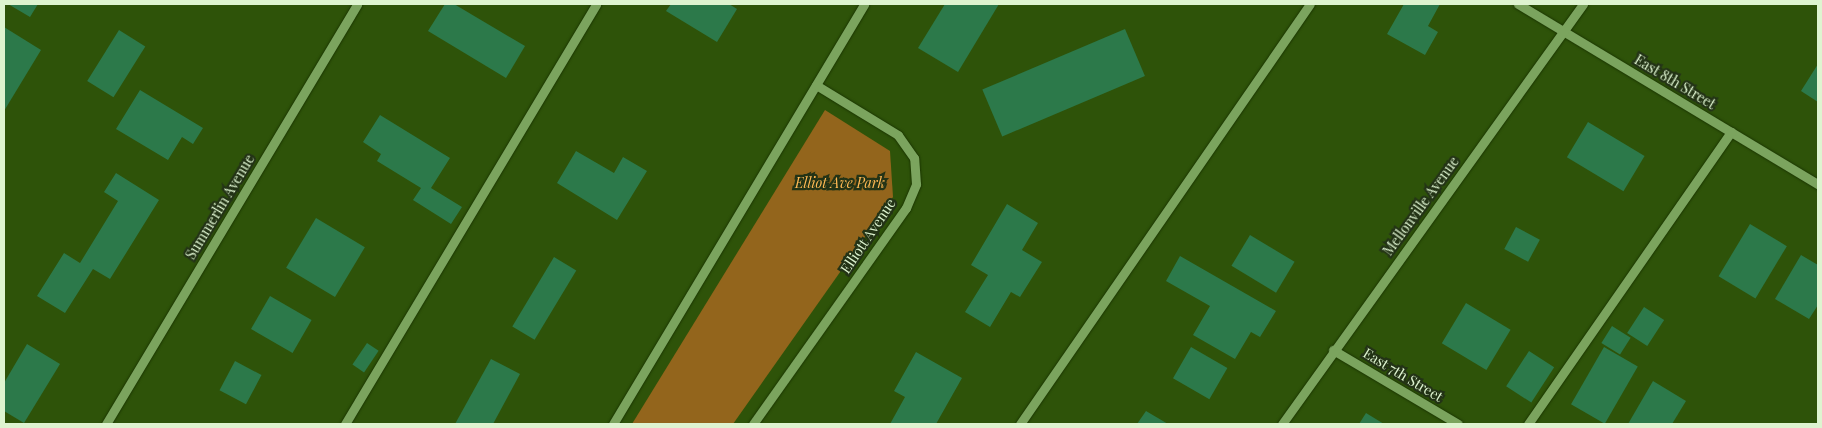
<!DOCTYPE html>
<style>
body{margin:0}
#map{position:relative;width:1822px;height:428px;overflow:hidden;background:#2e5309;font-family:"Playfair Display",serif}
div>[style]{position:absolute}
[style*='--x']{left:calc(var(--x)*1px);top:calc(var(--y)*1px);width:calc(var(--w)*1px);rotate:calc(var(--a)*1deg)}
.green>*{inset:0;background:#93651c}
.building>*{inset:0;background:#2c794a;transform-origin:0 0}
.roads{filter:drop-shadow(0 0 1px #1b3600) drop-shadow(0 0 1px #1b3600)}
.minor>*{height:9px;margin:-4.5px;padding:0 4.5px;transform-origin:4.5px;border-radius:4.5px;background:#7ba45e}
span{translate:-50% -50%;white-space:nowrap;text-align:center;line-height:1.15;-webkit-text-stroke:4.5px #233316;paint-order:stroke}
.street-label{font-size:14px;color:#def4d0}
.park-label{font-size:14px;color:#ffb954;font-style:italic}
.frame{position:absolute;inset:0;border:5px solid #def4d0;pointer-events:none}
</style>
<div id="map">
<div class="green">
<div style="clip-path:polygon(825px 110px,890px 151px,893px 197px,733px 424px,632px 424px)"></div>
</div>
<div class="building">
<div style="clip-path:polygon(8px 4px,38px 4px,30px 17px)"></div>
<div style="clip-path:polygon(445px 4px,454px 4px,525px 46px,506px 78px,428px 31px)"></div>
<div style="clip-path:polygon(671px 4px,729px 4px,737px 9px,717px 42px,666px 11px)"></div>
<div style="clip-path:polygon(945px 4px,999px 4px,958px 72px,918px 48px)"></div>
<div style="clip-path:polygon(1404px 4px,1440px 4px,1428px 26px,1438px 32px,1425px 55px,1387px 34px)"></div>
<div style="clip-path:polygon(4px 27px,41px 50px,4px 111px)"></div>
<div style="left:1125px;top:29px;width:51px;height:155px;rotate:67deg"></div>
<div style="left:119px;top:30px;width:31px;height:60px;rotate:32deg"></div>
<div style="clip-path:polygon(1818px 64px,1818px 102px,1801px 91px)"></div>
<div style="clip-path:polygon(140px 90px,203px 128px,193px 144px,182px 137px,168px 160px,116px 129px)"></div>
<div style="clip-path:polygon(380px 115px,450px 158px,431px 188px,462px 207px,451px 224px,413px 200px,421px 188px,377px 161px,381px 154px,363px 142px)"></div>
<div style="left:1588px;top:122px;width:66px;height:41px;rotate:31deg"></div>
<div style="clip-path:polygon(576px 151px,614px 173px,623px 157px,647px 171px,617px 220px,557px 183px)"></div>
<div style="clip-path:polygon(116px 173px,159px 200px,110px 279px,93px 269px,65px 313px,37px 296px,64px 253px,80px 263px,118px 201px,104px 192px)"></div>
<div style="clip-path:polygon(1007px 204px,1038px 223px,1022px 250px,1042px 262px,1020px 297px,1011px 292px,990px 327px,965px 312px,988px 275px,971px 265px)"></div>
<div style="left:316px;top:218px;width:57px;height:58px;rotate:31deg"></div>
<div style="left:1750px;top:224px;width:43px;height:61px;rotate:31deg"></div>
<div style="left:1516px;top:227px;width:27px;height:25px;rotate:28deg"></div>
<div style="left:1250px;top:235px;width:52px;height:36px;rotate:31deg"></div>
<div style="clip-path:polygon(1801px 255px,1818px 265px,1818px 305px,1809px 319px,1775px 299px)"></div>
<div style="clip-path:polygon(1180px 256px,1276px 311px,1260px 337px,1251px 332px,1235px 359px,1193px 335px,1210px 306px,1166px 281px)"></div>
<div style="left:554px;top:257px;width:26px;height:81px;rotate:31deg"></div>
<div style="left:270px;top:296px;width:48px;height:38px;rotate:30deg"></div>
<div style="left:1466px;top:303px;width:52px;height:47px;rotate:31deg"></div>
<div style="left:1644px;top:307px;width:24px;height:31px;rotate:33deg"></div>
<div style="left:1612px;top:326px;width:22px;height:20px;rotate:32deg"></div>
<div style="left:367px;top:343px;width:14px;height:26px;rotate:34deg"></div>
<div style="clip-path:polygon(27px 344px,60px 364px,24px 423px,4px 411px,4px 383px)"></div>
<div style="left:1191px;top:347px;width:42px;height:36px;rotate:30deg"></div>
<div style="left:1604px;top:347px;width:39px;height:66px;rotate:30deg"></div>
<div style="left:1529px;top:351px;width:30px;height:42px;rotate:33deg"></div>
<div style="clip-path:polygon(916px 352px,962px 378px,936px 424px,890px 424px,905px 397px,894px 391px)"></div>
<div style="clip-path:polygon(491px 359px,520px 374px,493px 424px,455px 424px)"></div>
<div style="left:235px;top:361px;width:30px;height:33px;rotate:28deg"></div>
<div style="clip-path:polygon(1653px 381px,1686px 401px,1672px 424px,1628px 424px)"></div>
<div style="clip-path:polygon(1146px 411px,1168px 424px,1137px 424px)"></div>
<div style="clip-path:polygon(1366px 413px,1384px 424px,1359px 424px)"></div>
</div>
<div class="roads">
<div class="minor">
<div style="--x:1518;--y:4;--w:350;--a:31"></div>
<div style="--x:1333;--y:350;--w:145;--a:30.6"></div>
<div style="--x:106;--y:424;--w:489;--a:-59.1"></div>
<div style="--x:345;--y:424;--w:489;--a:-59.1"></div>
<div style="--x:613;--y:424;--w:489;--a:-59.1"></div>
<div style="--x:753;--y:424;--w:265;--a:-54.7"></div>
<div style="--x:906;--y:208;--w:26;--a:-67"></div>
<div style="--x:916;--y:184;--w:26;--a:-94"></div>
<div style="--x:914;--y:158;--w:28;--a:-125"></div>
<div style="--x:898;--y:135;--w:96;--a:-148.6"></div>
<div style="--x:1020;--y:424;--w:510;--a:-55.38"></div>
<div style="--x:1282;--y:424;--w:517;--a:-54.37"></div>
<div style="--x:1528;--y:424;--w:356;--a:-55.2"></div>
</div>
</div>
<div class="street-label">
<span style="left:1675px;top:82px;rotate:31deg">East 8th Street</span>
<span style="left:1421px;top:206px;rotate:-54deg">Mellonville Avenue</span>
<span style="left:220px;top:207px;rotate:-59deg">Summerlin Avenue</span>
<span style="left:868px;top:236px;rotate:-56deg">Elliott Avenue</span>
<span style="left:1403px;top:375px;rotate:31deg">East 7th Street</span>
</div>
<div class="park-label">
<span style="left:840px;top:183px">Elliot Ave Park</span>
</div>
<div class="frame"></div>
</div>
